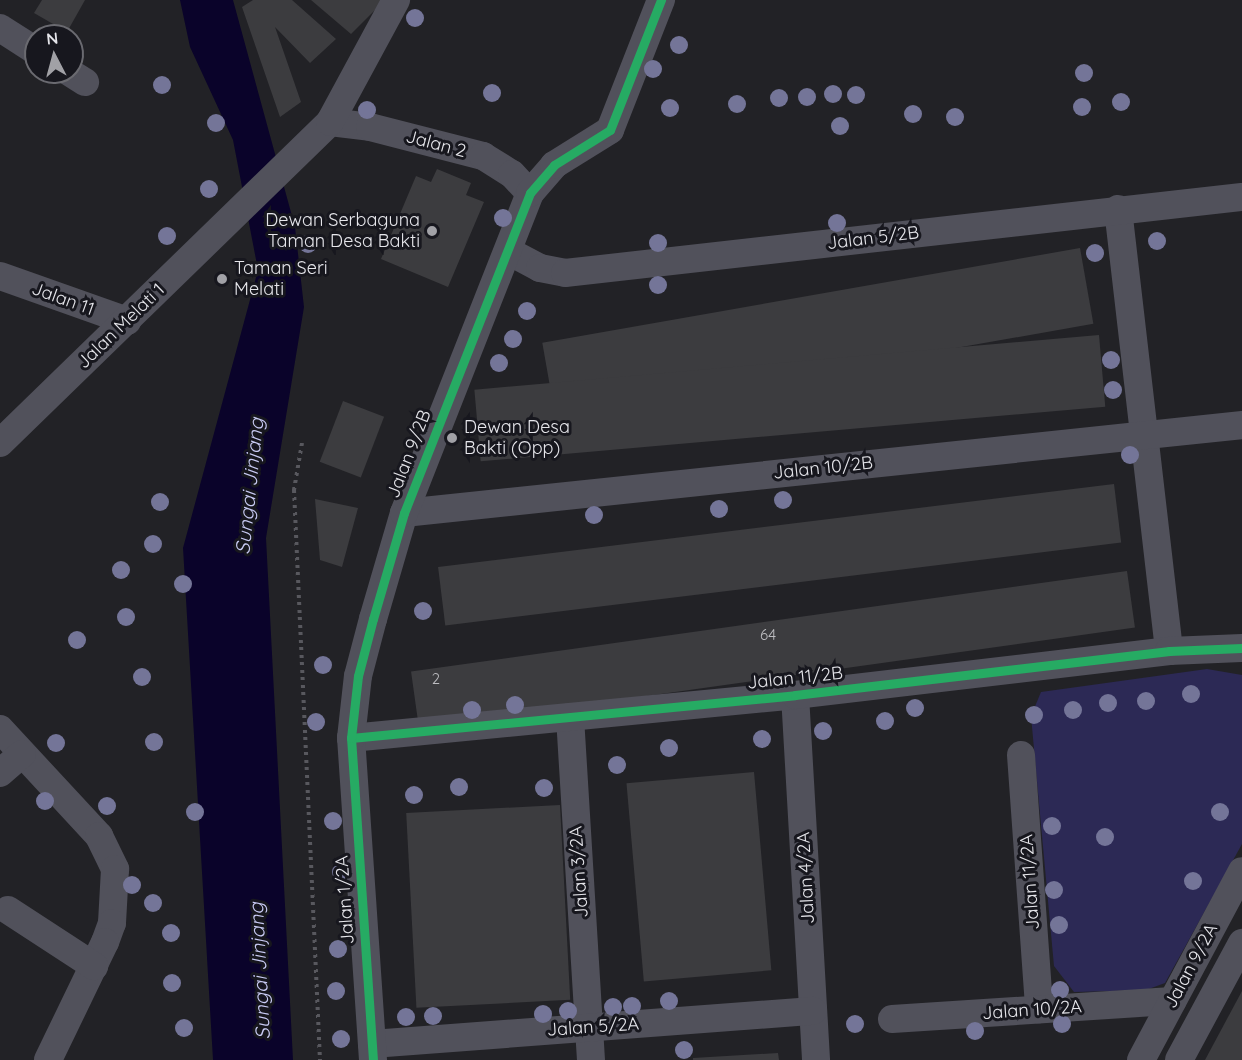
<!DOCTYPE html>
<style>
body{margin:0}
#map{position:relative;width:1242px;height:1060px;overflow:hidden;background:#222226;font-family:Quicksand,sans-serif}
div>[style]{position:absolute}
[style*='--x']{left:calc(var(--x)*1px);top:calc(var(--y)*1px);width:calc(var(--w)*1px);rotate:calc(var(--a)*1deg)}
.green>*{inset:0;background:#2c2955}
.water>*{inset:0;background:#0a032a}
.building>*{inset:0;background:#3c3c3f;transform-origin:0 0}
.path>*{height:4px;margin-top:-2px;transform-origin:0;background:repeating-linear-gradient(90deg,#58585e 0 3px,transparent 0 7.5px)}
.minor>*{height:28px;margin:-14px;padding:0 14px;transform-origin:14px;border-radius:14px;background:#51515b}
.cycleway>*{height:9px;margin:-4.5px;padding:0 4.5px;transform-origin:4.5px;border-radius:4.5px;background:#26ab63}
.trees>*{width:18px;height:18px;margin:-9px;border-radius:50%;background:#747598}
.dots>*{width:16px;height:16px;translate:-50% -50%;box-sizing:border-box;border:3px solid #17171e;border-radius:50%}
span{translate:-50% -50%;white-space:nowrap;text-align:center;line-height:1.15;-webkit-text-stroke:6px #17171e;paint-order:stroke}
.number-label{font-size:15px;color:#bcbcc0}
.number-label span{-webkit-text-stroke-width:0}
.street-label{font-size:18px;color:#e6e6eb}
.poi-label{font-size:18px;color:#e6e6eb}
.right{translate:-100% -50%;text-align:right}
.left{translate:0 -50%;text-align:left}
.water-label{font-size:20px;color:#c9cbf4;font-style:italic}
.north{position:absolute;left:24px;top:24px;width:60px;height:60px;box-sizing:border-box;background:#17171e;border:2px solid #6a6a70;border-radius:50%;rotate:354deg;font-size:16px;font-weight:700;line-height:24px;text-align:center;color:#e6e6eb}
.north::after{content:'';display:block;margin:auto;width:21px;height:27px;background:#a1a1a6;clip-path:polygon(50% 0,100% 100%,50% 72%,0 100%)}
</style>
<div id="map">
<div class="green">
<div style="clip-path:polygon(1207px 669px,1242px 675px,1242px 844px,1165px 983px,1146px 990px,1074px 992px,1054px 966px,1031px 716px,1041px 692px)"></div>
</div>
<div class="water">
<div style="clip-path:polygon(180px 0,233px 0,295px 227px,304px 307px,266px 538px,293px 1060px,213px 1060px,183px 548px,258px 270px,233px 140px,190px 47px)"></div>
</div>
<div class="building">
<div style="clip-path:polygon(42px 0,85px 0,67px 32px,34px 13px)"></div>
<div style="clip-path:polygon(253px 0,292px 0,336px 39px,310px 63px,275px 27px,301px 102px,280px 117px,242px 7px)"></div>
<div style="clip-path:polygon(311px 0,385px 0,351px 34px)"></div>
<div style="clip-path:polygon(437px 169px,471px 183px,466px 195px,484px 202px,448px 287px,381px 259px,416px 176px,431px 182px)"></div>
<div style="left:1080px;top:248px;width:77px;height:546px;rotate:80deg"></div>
<div style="left:1099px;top:335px;width:72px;height:627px;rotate:85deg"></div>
<div style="left:343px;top:401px;width:44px;height:65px;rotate:21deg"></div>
<div style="left:1114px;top:484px;width:59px;height:681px;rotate:83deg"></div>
<div style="clip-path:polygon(315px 499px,358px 508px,342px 567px,320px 560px)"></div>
<div style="left:1127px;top:571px;width:57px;height:723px;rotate:82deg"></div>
<div style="left:754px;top:772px;width:199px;height:128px;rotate:85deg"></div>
<div style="left:560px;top:805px;width:195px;height:154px;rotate:87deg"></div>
<div style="clip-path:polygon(1242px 991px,1242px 1060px,1205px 1060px)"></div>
<div style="clip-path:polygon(778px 1053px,779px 1060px,693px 1060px,693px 1058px)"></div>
</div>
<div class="path">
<div style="--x:302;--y:443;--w:48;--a:99.7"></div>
<div style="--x:294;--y:490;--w:571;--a:87.39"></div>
</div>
<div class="minor">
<div style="--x:0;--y:28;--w:43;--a:32.6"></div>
<div style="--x:69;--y:72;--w:19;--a:32"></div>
<div style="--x:330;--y:122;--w:40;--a:7.1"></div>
<div style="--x:370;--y:127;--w:117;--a:14.4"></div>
<div style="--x:483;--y:156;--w:34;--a:32"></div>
<div style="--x:512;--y:174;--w:26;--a:47"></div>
<div style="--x:1118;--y:209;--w:445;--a:83.4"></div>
<div style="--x:508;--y:251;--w:36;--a:28"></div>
<div style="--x:540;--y:268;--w:25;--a:11"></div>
<div style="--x:565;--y:273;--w:681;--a:-6.41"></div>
<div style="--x:0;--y:276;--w:135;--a:19.5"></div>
<div style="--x:0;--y:443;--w:460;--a:-44.2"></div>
<div style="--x:330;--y:122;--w:139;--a:-61.6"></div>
<div style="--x:404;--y:513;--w:843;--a:-5.99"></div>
<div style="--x:795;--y:695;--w:366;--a:86.7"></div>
<div style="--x:570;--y:717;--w:344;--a:86.5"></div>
<div style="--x:0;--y:729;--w:146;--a:47.2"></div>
<div style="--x:99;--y:836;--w:37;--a:64"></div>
<div style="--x:115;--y:869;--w:54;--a:93.2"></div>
<div style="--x:112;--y:923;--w:20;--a:110"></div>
<div style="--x:105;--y:942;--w:131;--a:115.8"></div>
<div style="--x:351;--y:738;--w:446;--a:-5.5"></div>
<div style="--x:795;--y:695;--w:377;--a:-6.7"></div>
<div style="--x:1169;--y:651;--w:73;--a:-2.4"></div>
<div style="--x:1021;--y:755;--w:255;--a:85.9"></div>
<div style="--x:0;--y:773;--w:29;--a:-41"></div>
<div style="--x:8;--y:910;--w:103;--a:33.1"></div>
<div style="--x:892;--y:1019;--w:281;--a:-3.7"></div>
<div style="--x:372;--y:1044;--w:442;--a:-4.3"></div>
<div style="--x:373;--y:1060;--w:323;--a:-93.9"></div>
<div style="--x:351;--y:738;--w:62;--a:-83.6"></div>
<div style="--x:358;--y:676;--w:59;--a:-75.3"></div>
<div style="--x:373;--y:619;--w:110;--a:-73.7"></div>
<div style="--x:404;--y:513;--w:344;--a:-68.5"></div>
<div style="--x:530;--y:193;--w:37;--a:-49"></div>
<div style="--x:554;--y:165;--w:66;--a:-32"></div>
<div style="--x:610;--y:130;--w:140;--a:-68.6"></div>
<div style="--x:1141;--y:1060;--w:214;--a:-61.9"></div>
<div style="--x:1179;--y:1060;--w:133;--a:-61.7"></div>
</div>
<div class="cycleway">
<div style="--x:351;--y:738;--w:446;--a:-5.5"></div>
<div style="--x:795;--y:695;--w:377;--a:-6.7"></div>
<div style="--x:1169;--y:651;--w:73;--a:-2.4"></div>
<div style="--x:373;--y:1060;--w:323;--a:-93.9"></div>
<div style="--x:351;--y:738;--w:62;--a:-83.6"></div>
<div style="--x:358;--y:676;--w:59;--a:-75.3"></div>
<div style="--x:373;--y:619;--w:110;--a:-73.7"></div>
<div style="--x:404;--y:513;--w:344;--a:-68.5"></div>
<div style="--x:530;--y:193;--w:37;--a:-49"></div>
<div style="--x:554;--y:165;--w:66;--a:-32"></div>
<div style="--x:610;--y:130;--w:140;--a:-68.6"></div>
</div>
<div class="trees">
<div style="left:415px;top:18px"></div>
<div style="left:679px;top:45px"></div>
<div style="left:653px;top:69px"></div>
<div style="left:1084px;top:73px"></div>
<div style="left:162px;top:85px"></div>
<div style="left:492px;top:93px"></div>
<div style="left:833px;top:94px"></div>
<div style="left:856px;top:95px"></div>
<div style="left:807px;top:97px"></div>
<div style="left:779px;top:98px"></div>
<div style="left:1121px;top:102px"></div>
<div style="left:737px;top:104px"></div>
<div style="left:1082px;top:107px"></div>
<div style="left:670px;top:108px"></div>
<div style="left:367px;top:110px"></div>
<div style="left:913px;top:114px"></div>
<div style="left:955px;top:117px"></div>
<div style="left:216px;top:123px"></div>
<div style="left:840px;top:126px"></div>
<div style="left:209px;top:189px"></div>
<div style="left:503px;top:218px"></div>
<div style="left:837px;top:223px"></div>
<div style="left:167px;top:236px"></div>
<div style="left:1157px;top:241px"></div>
<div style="left:658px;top:243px"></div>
<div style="left:308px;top:244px"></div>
<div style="left:1095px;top:253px"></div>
<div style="left:658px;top:285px"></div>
<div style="left:527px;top:311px"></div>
<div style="left:513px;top:339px"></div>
<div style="left:1111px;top:360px"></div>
<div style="left:499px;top:363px"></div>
<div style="left:1113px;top:390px"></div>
<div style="left:1130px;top:455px"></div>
<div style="left:783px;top:500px"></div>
<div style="left:160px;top:502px"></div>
<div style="left:719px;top:509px"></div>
<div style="left:594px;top:515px"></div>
<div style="left:153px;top:544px"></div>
<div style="left:121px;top:570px"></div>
<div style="left:183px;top:584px"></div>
<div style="left:423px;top:611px"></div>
<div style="left:126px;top:617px"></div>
<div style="left:77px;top:640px"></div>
<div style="left:323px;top:665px"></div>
<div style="left:142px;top:677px"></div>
<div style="left:1191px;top:694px"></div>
<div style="left:1146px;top:701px"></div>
<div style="left:1108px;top:703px"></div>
<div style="left:515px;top:705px"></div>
<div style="left:915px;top:708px"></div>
<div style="left:472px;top:710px"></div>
<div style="left:1073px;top:710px"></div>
<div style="left:1034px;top:715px"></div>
<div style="left:885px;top:721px"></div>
<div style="left:316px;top:722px"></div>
<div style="left:823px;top:731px"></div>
<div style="left:762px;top:739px"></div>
<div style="left:154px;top:742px"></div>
<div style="left:56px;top:743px"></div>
<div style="left:669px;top:748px"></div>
<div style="left:617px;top:765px"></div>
<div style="left:459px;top:787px"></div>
<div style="left:544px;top:788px"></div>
<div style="left:414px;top:795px"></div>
<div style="left:45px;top:801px"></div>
<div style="left:107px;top:806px"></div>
<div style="left:195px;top:812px"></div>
<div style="left:1220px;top:812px"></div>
<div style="left:333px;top:821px"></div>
<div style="left:1052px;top:826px"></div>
<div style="left:1105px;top:837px"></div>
<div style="left:341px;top:872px"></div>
<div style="left:1193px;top:881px"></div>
<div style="left:132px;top:885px"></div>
<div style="left:1054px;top:890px"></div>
<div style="left:153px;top:903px"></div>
<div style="left:1059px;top:925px"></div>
<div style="left:171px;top:933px"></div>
<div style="left:338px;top:949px"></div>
<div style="left:172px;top:983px"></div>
<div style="left:1060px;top:990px"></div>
<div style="left:336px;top:991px"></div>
<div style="left:669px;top:1001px"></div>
<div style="left:632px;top:1006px"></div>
<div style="left:613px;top:1007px"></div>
<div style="left:568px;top:1011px"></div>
<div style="left:543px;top:1014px"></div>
<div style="left:433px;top:1016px"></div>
<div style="left:406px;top:1017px"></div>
<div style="left:855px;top:1024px"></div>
<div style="left:1062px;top:1024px"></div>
<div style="left:184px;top:1028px"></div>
<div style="left:975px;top:1031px"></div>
<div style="left:341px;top:1039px"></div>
<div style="left:684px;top:1050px"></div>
</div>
<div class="dots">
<div style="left:432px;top:231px;background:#a1a1a6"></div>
<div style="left:222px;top:279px;background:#a1a1a6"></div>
<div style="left:452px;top:438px;background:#a1a1a6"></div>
</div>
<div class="number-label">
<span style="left:768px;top:635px">64</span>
<span style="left:436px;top:679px">2</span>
</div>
<div class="street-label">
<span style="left:436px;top:144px;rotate:15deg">Jalan 2</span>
<span style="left:873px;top:238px;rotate:-7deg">Jalan 5/2B</span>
<span style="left:63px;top:299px;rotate:20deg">Jalan 11</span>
<span style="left:121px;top:326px;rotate:-44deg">Jalan Melati 1</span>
<span style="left:409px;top:454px;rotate:-69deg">Jalan 9/2B</span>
<span style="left:823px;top:468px;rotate:-6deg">Jalan 10/2B</span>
<span style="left:795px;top:678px;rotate:-6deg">Jalan 11/2B</span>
<span style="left:579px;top:872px;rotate:-94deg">Jalan 3/2A</span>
<span style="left:806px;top:878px;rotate:-93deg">Jalan 4/2A</span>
<span style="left:1030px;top:882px;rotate:-94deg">Jalan 11/2A</span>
<span style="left:345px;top:900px;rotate:-94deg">Jalan 1/2A</span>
<span style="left:1191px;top:966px;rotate:-62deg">Jalan 9/2A</span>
<span style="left:1032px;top:1010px;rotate:-4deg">Jalan 10/2A</span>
<span style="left:593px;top:1027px;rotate:-4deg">Jalan 5/2A</span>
</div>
<div class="poi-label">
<span class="right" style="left:420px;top:231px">Dewan Serbaguna<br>Taman Desa Bakti</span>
<span class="left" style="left:234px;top:279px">Taman Seri<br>Melati</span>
<span class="left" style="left:464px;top:438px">Dewan Desa<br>Bakti (Opp)</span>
</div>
<div class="water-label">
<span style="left:249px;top:486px;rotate:-84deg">Sungai Jinjang</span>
<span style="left:259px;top:971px;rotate:-93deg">Sungai Jinjang</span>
</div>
<div class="north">N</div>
</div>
